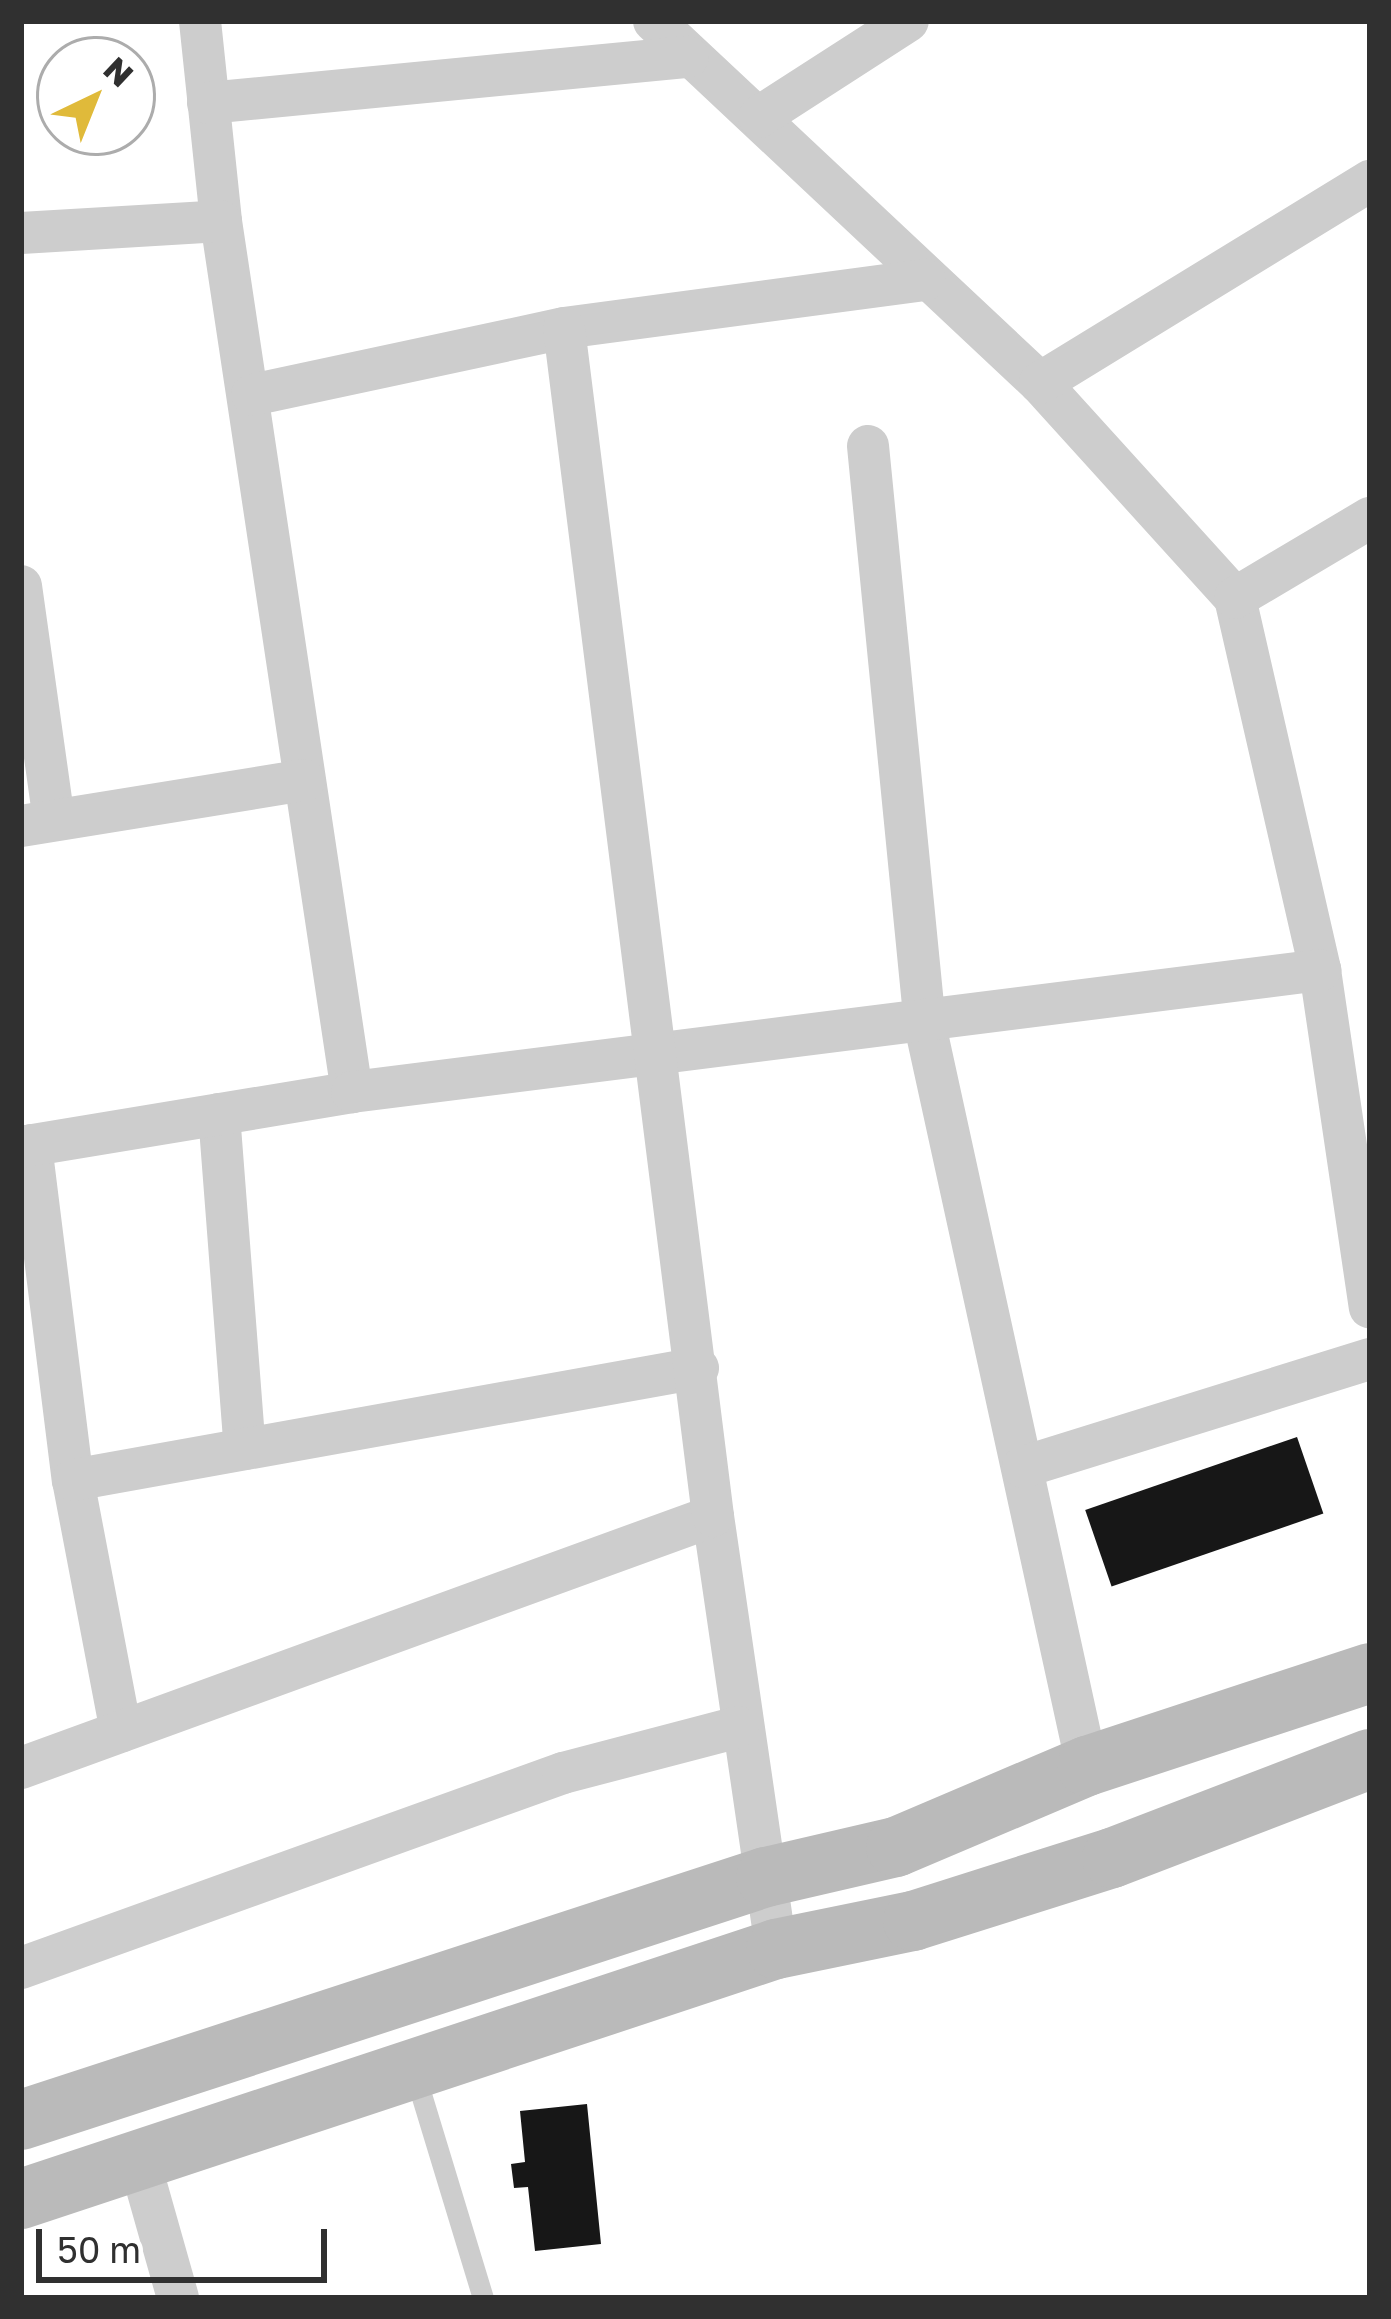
<!DOCTYPE html>
<style>
body{margin:0}
#map{position:relative;width:1391px;height:2319px;overflow:hidden;background:#fff;font-family:"Golos Text",sans-serif}
div>[style]{position:absolute}
[style*='--x']{left:calc(var(--x)*1px);top:calc(var(--y)*1px);width:calc(var(--w)*1px);rotate:calc(var(--a)*1deg)}
.building>*{inset:0;background:#171717;transform-origin:0 0}
.lane>*{height:21px;margin:-10.5px;padding:0 10.5px;transform-origin:10.5px;border-radius:10.5px;background:#cdcdcd}
.street>*{height:42px;margin:-21px;padding:0 21px;transform-origin:21px;border-radius:21px;background:#cdcdcd}
.secondary>*{height:60px;margin:-30px;padding:0 30px;transform-origin:30px;border-radius:30px;background:#bababa}
span{translate:-50% -50%;white-space:nowrap;text-align:center;line-height:1.15;-webkit-text-stroke:12px #fff;paint-order:stroke}
.frame{position:absolute;inset:0;border:24px solid #303030;pointer-events:none}
.north{position:absolute;left:36px;top:36px;width:120px;height:120px;box-sizing:border-box;background:#fff;border:3px solid #acacac;border-radius:50%;rotate:43deg;font-size:33px;font-weight:700;line-height:48px;text-align:center;color:#303030}
.north::after{content:'';display:block;margin:auto;width:42px;height:54px;background:#e0ba3a;clip-path:polygon(50% 0,100% 100%,50% 72%,0 100%)}
.scale{position:absolute;left:36px;top:2229px;width:291px;height:54px;box-sizing:border-box;border:6px solid #303030;border-top:0;padding-left:15px;font-size:36px;line-height:42px;white-space:nowrap;color:#303030;-webkit-text-stroke:9px #fff;paint-order:stroke}
</style>
<div id="map">
<div class="building">
<div style="left:1297px;top:1437px;width:81px;height:224px;rotate:71deg"></div>
<div style="clip-path:polygon(587px 2104px,601px 2244px,535px 2251px,528px 2187px,514px 2188px,511px 2164px,525px 2162px,520px 2111px)"></div>
</div>
<div class="lane">
<div style="--x:414;--y:2071;--w:237;--a:73.1"></div>
</div>
<div class="street">
<div style="--x:200;--y:21;--w:201;--a:84"></div>
<div style="--x:221;--y:221;--w:881;--a:81.45"></div>
<div style="--x:654;--y:21;--w:529;--a:43.16"></div>
<div style="--x:1040;--y:383;--w:290;--a:47.8"></div>
<div style="--x:1235;--y:598;--w:382;--a:77.1"></div>
<div style="--x:1320;--y:970;--w:341;--a:81.6"></div>
<div style="--x:208;--y:103;--w:482;--a:-5.5"></div>
<div style="--x:759;--y:117;--w:177;--a:-32.8"></div>
<div style="--x:21;--y:233;--w:200;--a:-3.4"></div>
<div style="--x:1040;--y:383;--w:387;--a:-31.5"></div>
<div style="--x:252;--y:395;--w:319;--a:-12.1"></div>
<div style="--x:564;--y:328;--w:364;--a:-7.6"></div>
<div style="--x:868;--y:446;--w:582;--a:84.38"></div>
<div style="--x:925;--y:1025;--w:759;--a:77.67"></div>
<div style="--x:21;--y:586;--w:236;--a:82"></div>
<div style="--x:1235;--y:598;--w:157;--a:-30.7"></div>
<div style="--x:21;--y:826;--w:287;--a:-9.2"></div>
<div style="--x:219;--y:1114;--w:336;--a:85.6"></div>
<div style="--x:31;--y:1145;--w:338;--a:82.9"></div>
<div style="--x:73;--y:1480;--w:256;--a:79.2"></div>
<div style="--x:21;--y:1147;--w:336;--a:-9.4"></div>
<div style="--x:352;--y:1092;--w:976;--a:-7.18"></div>
<div style="--x:1023;--y:1467;--w:363;--a:-17.3"></div>
<div style="--x:73;--y:1480;--w:635;--a:-10.16"></div>
<div style="--x:713;--y:1516;--w:438;--a:81.7"></div>
<div style="--x:21;--y:1768;--w:736;--a:-20.01"></div>
<div style="--x:713;--y:1516;--w:1197;--a:-97.15"></div>
<div style="--x:21;--y:1968;--w:576;--a:-19.79"></div>
<div style="--x:563;--y:1773;--w:181;--a:-14.7"></div>
<div style="--x:139;--y:2160;--w:143;--a:74.2"></div>
</div>
<div class="secondary">
<div style="--x:21;--y:2120;--w:784;--a:-18.07"></div>
<div style="--x:766;--y:1877;--w:133;--a:-13"></div>
<div style="--x:896;--y:1847;--w:207;--a:-23"></div>
<div style="--x:1087;--y:1766;--w:298;--a:-18.2"></div>
<div style="--x:21;--y:2199;--w:795;--a:-18.32"></div>
<div style="--x:776;--y:1949;--w:140;--a:-11.6"></div>
<div style="--x:913;--y:1921;--w:209;--a:-17.6"></div>
<div style="--x:1112;--y:1858;--w:276;--a:-21"></div>
</div>
<div class="frame"></div>
<div class="north">N</div>
<div class="scale">50 m</div>
</div>
